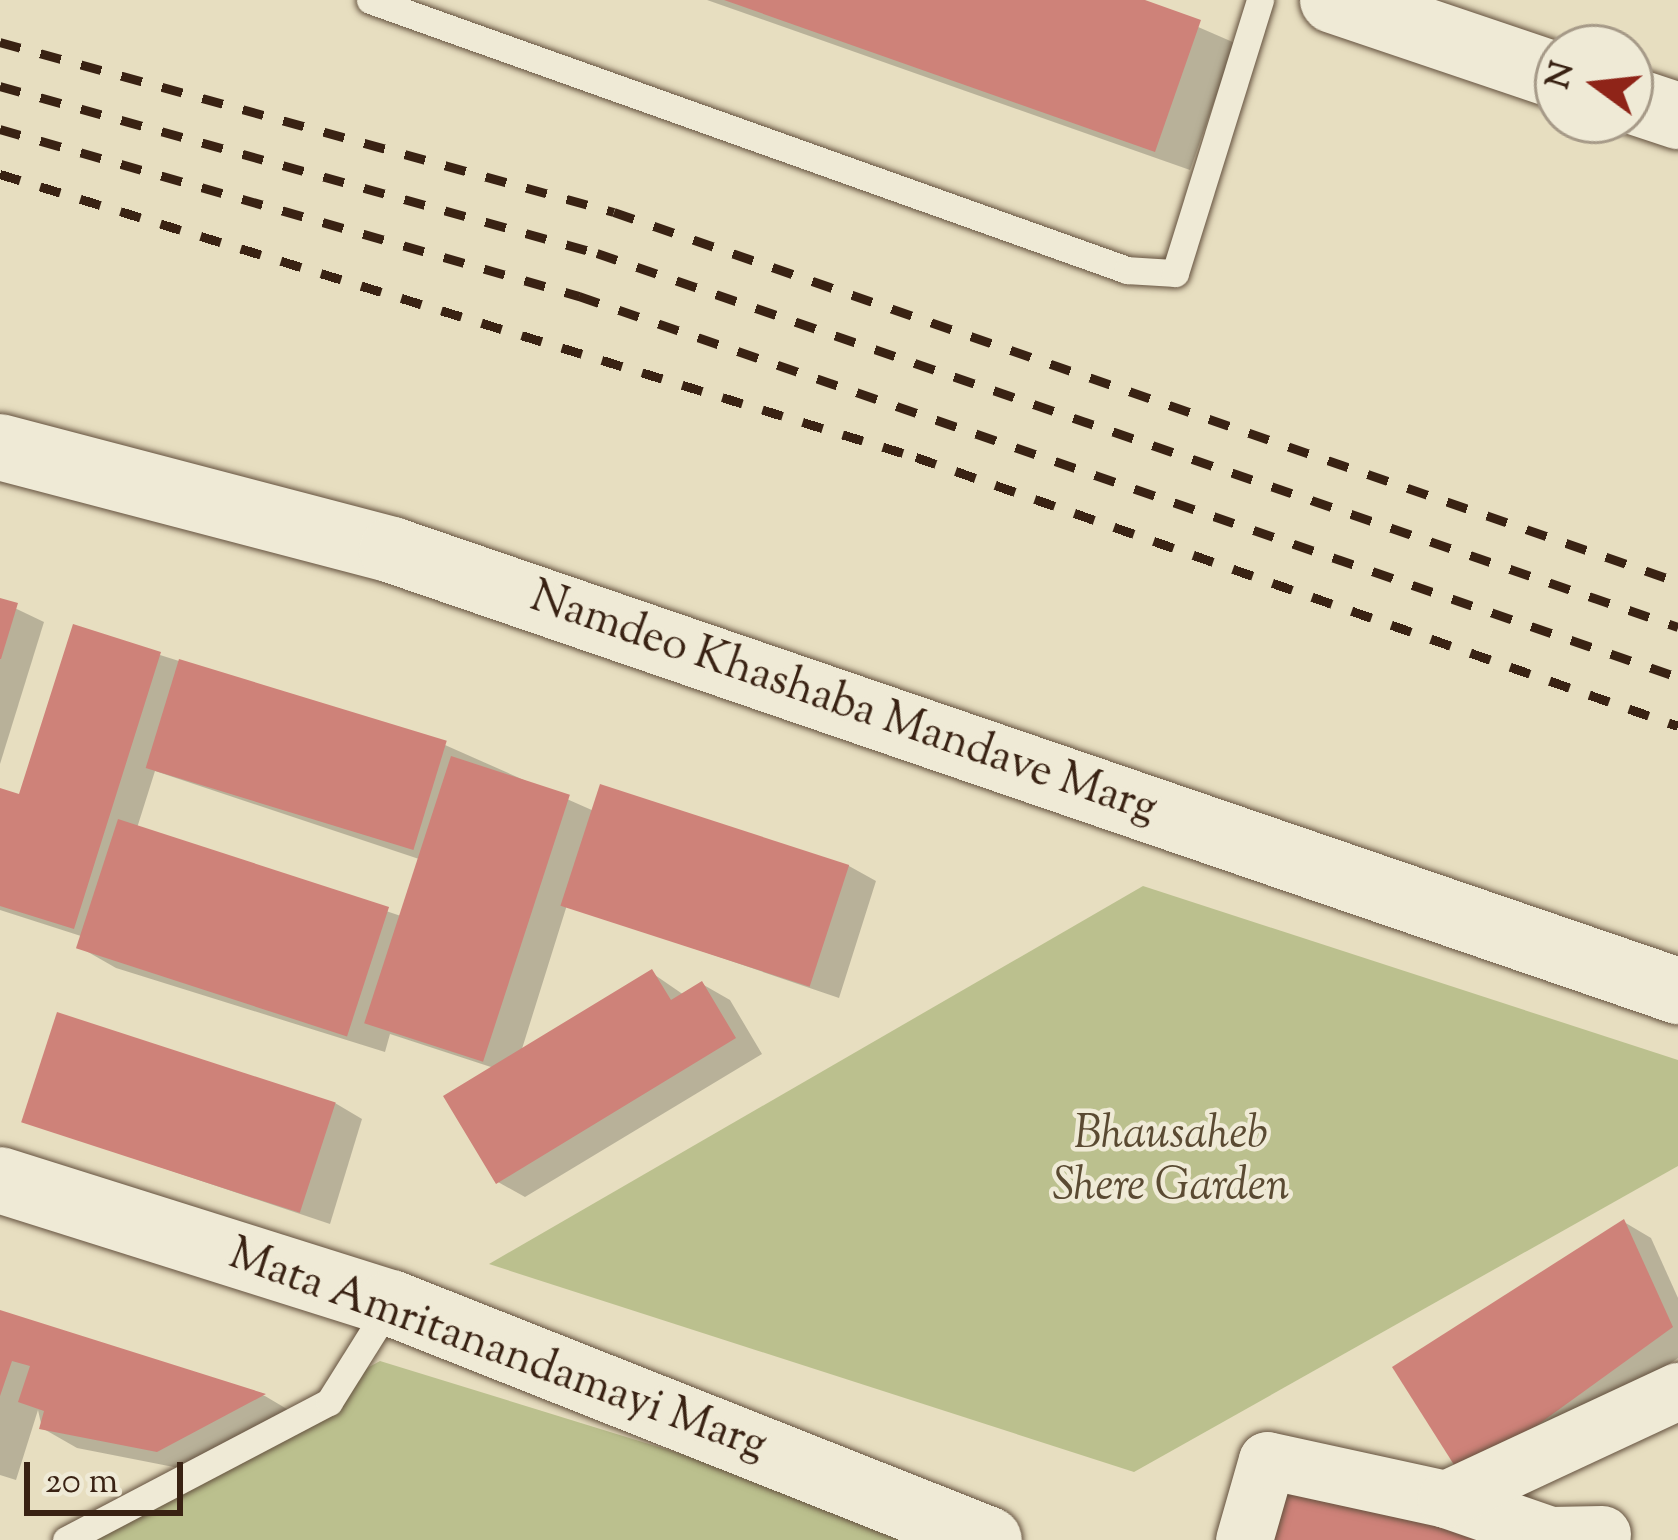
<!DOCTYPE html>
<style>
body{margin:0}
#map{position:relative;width:1678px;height:1540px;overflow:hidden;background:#e7dec0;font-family:"Sorts Mill Goudy",serif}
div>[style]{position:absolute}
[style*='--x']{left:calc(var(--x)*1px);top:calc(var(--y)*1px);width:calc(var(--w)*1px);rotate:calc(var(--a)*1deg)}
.green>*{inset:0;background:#bbc08e}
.shadow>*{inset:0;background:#0003}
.building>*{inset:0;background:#ce8279;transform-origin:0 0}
.roads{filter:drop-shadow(0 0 3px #64513e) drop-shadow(0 0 3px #64513e)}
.lane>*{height:27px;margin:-13.5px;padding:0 13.5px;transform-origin:13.5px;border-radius:13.5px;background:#efead6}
.street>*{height:57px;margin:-28.5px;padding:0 28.5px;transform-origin:28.5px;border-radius:28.5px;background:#efead6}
.secondary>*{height:66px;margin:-33px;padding:0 33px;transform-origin:33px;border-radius:33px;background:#efead6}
.rail>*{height:9px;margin-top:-4.5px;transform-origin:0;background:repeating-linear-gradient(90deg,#392213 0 21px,transparent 0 42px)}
span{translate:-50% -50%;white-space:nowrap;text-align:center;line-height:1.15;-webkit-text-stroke:9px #efead6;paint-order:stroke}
.street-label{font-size:45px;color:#392213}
.park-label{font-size:45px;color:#5a4a32;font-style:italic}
.north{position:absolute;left:1534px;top:24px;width:120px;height:120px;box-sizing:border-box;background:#efead6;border:3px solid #a69a88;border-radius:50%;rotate:285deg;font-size:33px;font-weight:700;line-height:48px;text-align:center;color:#392213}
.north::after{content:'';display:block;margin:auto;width:42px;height:54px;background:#8f2418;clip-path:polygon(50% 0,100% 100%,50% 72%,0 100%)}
.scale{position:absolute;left:24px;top:1462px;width:159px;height:54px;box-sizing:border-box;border:6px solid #392213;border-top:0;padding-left:15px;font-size:36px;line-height:42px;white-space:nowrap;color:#392213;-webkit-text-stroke:9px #efead6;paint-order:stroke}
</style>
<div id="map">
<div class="green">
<div style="clip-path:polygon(1143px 886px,1678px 1060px,1678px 1166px,1134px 1472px,489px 1264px)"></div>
<div style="clip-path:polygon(380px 1361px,960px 1540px,56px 1540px)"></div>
</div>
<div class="shadow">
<div style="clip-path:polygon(707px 0,1136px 0,1235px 43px,1190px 170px)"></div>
<div style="clip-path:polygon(0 601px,44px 622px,0 764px)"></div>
<div style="clip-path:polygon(evenodd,160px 655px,445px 745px,594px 811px,849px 866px,876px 881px,839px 998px,567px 905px,521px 1052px,652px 973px,684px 995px,702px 984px,730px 1000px,762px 1054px,525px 1197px,498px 1182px,494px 1068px,390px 1034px,385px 1052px,116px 968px,81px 948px,84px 937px,0 910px,0 791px,21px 798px,160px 655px,155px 771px,422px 860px,404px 917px,137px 828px,155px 771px)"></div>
<div style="clip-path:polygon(335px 1103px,362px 1119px,330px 1224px,26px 1122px)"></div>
<div style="clip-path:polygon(1624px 1222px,1651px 1238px,1678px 1298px,1678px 1358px,1492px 1492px)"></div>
<div style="clip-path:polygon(0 1314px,265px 1396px,297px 1415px,194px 1471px,77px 1448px,42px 1428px,38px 1410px,16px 1480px,0 1475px)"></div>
</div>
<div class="building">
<div style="clip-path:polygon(724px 0,1145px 0,1201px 20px,1155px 152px)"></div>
<div style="clip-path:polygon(0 598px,18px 603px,1px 659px,0 659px)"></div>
<div style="clip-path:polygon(73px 624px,161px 652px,74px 929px,0 906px,0 788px,19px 794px)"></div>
<div style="left:179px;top:659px;width:280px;height:114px;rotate:17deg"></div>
<div style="left:451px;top:756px;width:125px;height:281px;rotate:18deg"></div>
<div style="left:600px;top:784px;width:262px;height:128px;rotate:18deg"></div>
<div style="left:118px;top:819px;width:285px;height:136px;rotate:18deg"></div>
<div style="clip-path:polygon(652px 969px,671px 1000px,702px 981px,736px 1038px,496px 1184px,443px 1096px)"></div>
<div style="left:57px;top:1012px;width:293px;height:116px;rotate:18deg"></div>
<div style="clip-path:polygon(1624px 1219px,1673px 1327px,1463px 1479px,1392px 1367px)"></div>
<div style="clip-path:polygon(0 1310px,266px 1394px,157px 1452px,39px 1429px,44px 1411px,18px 1402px,30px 1366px,12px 1361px,0 1396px)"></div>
<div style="clip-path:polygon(1276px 1465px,1508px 1540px,1252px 1540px)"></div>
</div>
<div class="roads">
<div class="lane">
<div style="--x:370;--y:0;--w:804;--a:19.63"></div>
<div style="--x:1127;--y:270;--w:48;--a:3.6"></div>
<div style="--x:1175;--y:273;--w:286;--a:-72.7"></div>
<div style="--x:66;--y:1540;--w:297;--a:-27.7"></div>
<div style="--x:329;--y:1402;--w:117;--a:-57.9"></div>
</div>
<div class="street">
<div style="--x:1446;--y:1499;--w:110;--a:19.1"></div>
<div style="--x:1550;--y:1535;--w:52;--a:-1.1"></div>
<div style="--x:1244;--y:1540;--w:83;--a:-74"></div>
<div style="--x:1267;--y:1460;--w:183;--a:12.3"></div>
<div style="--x:1446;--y:1499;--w:256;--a:-25"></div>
</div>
<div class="secondary">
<div style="--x:1333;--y:0;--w:237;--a:18.7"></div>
<div style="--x:1630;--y:100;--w:51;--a:18.4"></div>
<div style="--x:0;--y:447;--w:405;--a:14.7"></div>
<div style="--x:392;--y:550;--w:1360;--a:18.93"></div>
<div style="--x:0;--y:1180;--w:410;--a:17.5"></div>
<div style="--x:391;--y:1303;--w:643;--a:21.62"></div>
</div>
</div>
<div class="rail">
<div style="--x:0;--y:42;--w:637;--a:15.48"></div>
<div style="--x:614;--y:212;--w:1126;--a:19.17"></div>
<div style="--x:0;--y:86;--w:620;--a:15.63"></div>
<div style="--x:597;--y:253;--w:1144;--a:19.08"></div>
<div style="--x:0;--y:129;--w:603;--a:16.09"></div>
<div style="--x:579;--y:296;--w:1163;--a:19.12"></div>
<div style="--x:0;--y:174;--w:959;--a:17.17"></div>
<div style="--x:916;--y:457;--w:808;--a:19.44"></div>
</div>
<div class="street-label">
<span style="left:843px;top:705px;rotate:19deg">Namdeo Khashaba Mandave Marg</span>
<span style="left:497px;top:1352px;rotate:20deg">Mata Amritanandamayi Marg</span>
</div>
<div class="park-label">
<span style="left:1171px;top:1162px">Bhausaheb<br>Shere Garden</span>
</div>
<div class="north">N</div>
<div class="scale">20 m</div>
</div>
